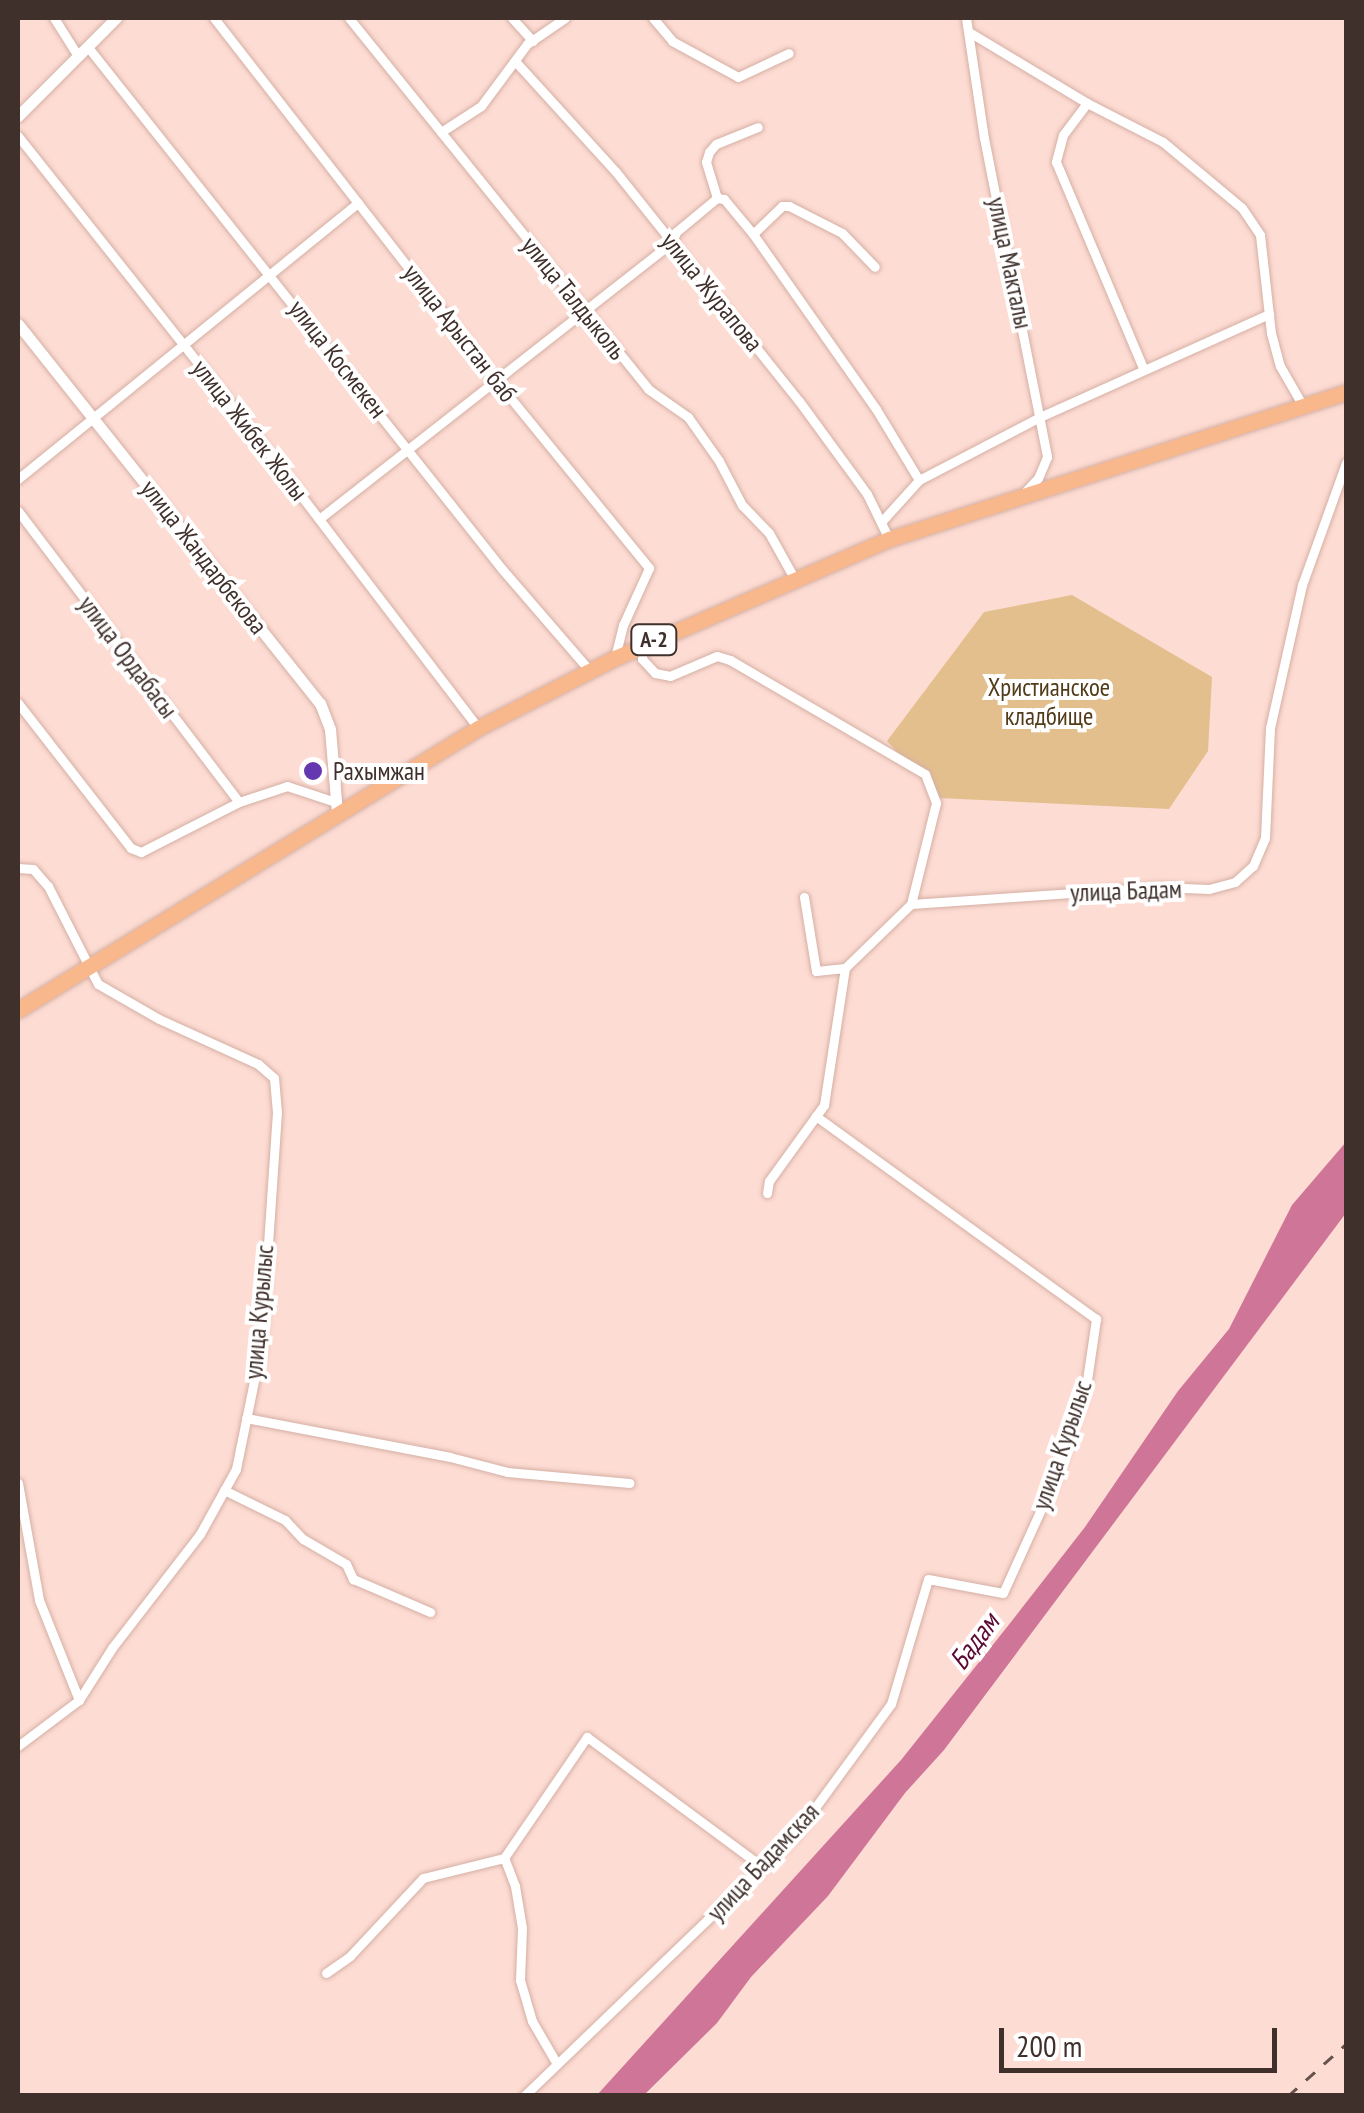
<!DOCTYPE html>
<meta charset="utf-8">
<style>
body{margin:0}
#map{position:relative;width:1364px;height:2113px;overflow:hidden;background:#fddcd3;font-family:"PT Sans Narrow",sans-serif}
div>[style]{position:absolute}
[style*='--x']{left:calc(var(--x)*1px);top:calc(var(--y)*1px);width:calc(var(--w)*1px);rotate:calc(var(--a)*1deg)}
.green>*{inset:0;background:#e3bf8e}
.water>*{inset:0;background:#cf7698}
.roads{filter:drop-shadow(0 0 2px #d5afa4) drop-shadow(0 0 2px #d5afa4)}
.minor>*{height:9px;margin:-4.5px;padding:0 4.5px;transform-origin:4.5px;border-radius:4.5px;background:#fff}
.tertiary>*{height:11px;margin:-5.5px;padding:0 5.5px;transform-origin:5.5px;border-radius:5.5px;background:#fff}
.trunk>*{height:15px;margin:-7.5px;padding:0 7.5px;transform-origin:7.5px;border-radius:7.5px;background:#f8b88c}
.rail>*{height:2.5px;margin-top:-1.25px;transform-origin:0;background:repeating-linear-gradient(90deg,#66534e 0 12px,transparent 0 24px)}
.dots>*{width:28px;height:28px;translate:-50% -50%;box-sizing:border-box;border:5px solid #fff;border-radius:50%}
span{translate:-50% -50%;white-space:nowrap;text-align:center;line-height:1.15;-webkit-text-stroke:8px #fff;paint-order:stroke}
.shield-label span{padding:2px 8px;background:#fff;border:2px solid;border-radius:8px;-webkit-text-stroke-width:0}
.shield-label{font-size:22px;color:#3f302c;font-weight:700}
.street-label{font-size:25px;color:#3f302c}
.park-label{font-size:25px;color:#523b18}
.poi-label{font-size:25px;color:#3f302c}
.left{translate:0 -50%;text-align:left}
.water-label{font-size:28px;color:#5b0933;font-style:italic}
.frame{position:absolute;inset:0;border:20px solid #3f302c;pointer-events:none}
.scale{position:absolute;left:999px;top:2028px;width:278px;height:45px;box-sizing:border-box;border:5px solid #3f302c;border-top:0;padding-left:12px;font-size:30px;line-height:35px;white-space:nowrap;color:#3f302c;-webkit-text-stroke:8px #fff;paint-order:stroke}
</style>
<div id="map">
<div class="green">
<div style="clip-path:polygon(1072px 595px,1212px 677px,1208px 751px,1169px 809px,939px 798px,887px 741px,984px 612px)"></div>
</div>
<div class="water">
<div style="clip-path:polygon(1346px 1142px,1346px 1213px,944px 1750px,905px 1793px,828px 1896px,751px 1977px,717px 2023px,644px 2095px,597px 2095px,901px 1760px,1011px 1622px,1085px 1527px,1178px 1391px,1229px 1329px,1292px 1205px)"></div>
</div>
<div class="roads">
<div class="minor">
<div style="--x:54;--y:18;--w:45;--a:57.7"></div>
<div style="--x:214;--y:18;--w:457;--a:52.1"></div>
<div style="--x:495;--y:379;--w:244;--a:50.8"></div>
<div style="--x:649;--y:568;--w:63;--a:114.5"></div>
<div style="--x:623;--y:625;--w:34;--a:104"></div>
<div style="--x:349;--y:18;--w:476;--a:51.1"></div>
<div style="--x:648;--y:389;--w:49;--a:35"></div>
<div style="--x:688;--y:417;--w:54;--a:54.8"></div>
<div style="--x:719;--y:461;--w:50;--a:62.4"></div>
<div style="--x:742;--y:505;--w:39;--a:46"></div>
<div style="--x:769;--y:533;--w:51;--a:60.9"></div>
<div style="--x:512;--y:18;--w:31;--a:48"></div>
<div style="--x:653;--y:18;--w:30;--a:50"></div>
<div style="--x:672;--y:41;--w:75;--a:28.6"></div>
<div style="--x:738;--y:77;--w:56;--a:-25.2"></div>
<div style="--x:966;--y:18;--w:121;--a:81.5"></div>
<div style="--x:984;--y:138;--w:325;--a:78.8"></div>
<div style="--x:1047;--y:457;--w:23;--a:113"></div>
<div style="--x:1038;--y:478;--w:21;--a:133"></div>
<div style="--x:969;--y:32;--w:138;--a:31"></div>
<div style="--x:1087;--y:103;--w:85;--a:27.2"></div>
<div style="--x:1163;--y:142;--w:103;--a:39.9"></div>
<div style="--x:1242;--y:208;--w:32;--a:56"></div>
<div style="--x:1260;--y:235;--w:99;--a:83.6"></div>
<div style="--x:1271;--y:333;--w:34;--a:75"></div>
<div style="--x:1280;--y:366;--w:46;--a:60.1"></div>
<div style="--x:87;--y:46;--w:668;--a:51.57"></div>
<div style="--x:502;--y:569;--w:135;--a:49.2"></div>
<div style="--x:515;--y:61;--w:150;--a:47.7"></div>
<div style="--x:616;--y:172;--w:293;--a:51.4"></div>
<div style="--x:799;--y:401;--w:115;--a:53.8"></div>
<div style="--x:867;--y:494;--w:50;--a:63.9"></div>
<div style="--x:1087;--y:103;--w:40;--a:127"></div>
<div style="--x:1063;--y:135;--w:28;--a:105"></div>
<div style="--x:1056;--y:162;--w:224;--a:67.1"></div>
<div style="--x:441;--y:132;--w:48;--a:-33"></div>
<div style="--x:481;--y:106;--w:77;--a:-53.4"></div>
<div style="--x:527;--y:44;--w:46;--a:-34.4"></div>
<div style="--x:18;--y:136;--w:387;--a:51.6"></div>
<div style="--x:258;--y:439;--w:363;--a:52.7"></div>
<div style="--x:717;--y:198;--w:38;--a:-107"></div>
<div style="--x:706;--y:162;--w:10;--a:-73"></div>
<div style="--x:709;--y:152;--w:11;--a:-49"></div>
<div style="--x:716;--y:144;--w:45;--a:-22"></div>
<div style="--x:753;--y:234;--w:214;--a:54.9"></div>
<div style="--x:876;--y:409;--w:83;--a:58.8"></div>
<div style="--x:919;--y:480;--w:139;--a:-27.5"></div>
<div style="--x:1042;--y:416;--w:249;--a:-24.2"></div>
<div style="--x:18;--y:479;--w:438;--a:-39.1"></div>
<div style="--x:18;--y:511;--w:365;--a:52.8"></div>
<div style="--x:319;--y:519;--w:449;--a:-38.1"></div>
<div style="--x:672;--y:242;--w:11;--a:-68"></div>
<div style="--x:676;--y:232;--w:53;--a:-39.7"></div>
<div style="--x:717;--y:198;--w:7;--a:8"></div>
<div style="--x:724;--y:199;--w:45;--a:50.4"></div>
<div style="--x:753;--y:234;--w:40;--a:-44"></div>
<div style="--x:782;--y:206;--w:7;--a:0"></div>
<div style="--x:789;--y:206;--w:59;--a:27"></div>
<div style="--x:842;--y:233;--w:47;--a:45.9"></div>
<div style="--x:882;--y:521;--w:55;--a:-47.9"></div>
<div style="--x:643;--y:645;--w:14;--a:94"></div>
<div style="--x:642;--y:659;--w:19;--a:47"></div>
<div style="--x:655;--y:673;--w:15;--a:11"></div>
<div style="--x:670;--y:676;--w:51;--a:-23.1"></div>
<div style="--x:717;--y:656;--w:14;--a:17"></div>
<div style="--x:730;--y:660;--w:226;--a:30.3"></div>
<div style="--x:925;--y:774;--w:31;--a:69"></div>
<div style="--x:936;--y:803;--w:104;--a:103.9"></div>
<div style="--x:18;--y:703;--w:184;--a:52.1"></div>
<div style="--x:131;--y:848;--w:11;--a:22"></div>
<div style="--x:141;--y:852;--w:110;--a:-27"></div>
<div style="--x:239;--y:802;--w:51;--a:-18.4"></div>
<div style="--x:287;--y:786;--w:51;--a:18.4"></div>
<div style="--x:18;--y:868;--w:15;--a:4"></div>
<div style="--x:33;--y:869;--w:23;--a:49"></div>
<div style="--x:48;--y:886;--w:110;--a:63"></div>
<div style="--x:98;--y:984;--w:70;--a:29.8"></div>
<div style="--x:159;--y:1019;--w:109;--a:24.4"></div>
<div style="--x:258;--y:1064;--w:21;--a:41"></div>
<div style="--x:274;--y:1078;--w:34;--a:85"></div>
<div style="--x:277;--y:1112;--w:236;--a:93.9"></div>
<div style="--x:261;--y:1347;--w:125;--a:101.6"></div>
<div style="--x:236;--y:1469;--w:74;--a:119"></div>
<div style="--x:200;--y:1534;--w:144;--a:127.7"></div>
<div style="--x:112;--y:1648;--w:62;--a:122.4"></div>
<div style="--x:79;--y:1700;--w:76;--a:143"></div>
<div style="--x:804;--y:897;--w:75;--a:80.8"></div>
<div style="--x:816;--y:971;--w:29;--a:-6"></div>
<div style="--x:767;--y:1193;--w:12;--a:-81"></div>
<div style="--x:769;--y:1181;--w:94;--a:-54.1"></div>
<div style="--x:824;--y:1105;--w:139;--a:-81.3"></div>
<div style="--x:845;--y:968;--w:92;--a:-44.1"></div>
<div style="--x:911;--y:904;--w:248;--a:-3.9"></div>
<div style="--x:1158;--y:887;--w:51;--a:2.2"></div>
<div style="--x:1209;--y:889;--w:27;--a:-15"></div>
<div style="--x:1235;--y:882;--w:24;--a:-42"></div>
<div style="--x:1253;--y:866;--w:30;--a:-67"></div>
<div style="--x:1265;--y:838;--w:110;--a:-87.4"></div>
<div style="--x:1270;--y:728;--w:147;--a:-77.4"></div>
<div style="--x:1302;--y:585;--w:130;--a:-70.2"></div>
<div style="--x:246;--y:1418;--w:208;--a:10.8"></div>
<div style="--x:450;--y:1457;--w:59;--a:14.7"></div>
<div style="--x:507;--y:1472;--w:123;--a:5.1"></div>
<div style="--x:18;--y:1483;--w:119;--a:79.8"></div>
<div style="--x:39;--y:1600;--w:108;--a:68.2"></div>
<div style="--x:224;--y:1490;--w:68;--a:26.2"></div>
<div style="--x:285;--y:1520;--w:26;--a:47"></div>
<div style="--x:303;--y:1539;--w:50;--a:30.2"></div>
<div style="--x:346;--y:1564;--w:17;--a:65"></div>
<div style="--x:353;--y:1579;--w:84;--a:23.2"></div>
<div style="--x:326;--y:1973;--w:29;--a:-35"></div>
<div style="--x:350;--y:1956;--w:107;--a:-46.9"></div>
<div style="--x:423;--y:1878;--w:83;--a:-13.9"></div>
<div style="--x:557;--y:2064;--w:50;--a:-120.2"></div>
<div style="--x:532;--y:2021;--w:43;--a:-106.3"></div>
<div style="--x:520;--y:1980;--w:52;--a:-87.8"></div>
<div style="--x:522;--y:1928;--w:43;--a:-99.5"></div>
<div style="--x:515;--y:1886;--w:30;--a:-111"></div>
<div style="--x:504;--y:1858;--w:147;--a:-55.6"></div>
<div style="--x:587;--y:1737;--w:219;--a:36.5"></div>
<div style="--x:524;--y:2096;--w:376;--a:-43.9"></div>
<div style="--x:795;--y:1835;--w:162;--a:-53.8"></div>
<div style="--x:891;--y:1704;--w:130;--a:-73.5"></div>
<div style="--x:928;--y:1579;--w:76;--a:10.6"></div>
<div style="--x:1003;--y:1593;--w:131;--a:-65.6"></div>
<div style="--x:1057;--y:1474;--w:99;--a:-72.3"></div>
<div style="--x:1087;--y:1380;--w:62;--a:-81.6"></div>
<div style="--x:1096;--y:1319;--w:346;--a:-144.1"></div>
</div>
<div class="tertiary">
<div style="--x:18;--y:116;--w:139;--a:-45"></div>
<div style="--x:18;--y:324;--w:485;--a:51.5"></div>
<div style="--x:320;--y:703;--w:28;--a:69"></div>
<div style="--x:330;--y:729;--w:84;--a:85.2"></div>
</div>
<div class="trunk">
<div style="--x:18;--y:1010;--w:540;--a:-31.51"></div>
<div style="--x:478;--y:728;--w:154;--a:-27.1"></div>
<div style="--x:615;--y:658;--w:299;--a:-23.5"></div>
<div style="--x:889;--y:539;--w:480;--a:-17.8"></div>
</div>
</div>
<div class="rail">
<div style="--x:1288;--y:2096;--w:78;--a:-41.9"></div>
</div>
<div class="dots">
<div style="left:313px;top:771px;background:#6638b0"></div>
</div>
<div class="shield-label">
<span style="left:654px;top:640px">A-2</span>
</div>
<div class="street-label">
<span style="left:1010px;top:263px;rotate:78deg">улица Макталы</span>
<span style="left:712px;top:292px;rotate:51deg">улица Журапова</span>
<span style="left:574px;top:298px;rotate:51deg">улица Талдыколь</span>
<span style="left:460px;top:333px;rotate:52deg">улица Арыстан баб</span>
<span style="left:338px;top:359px;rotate:52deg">улица Космекен</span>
<span style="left:250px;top:430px;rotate:52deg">улица Жибек Жолы</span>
<span style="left:204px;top:557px;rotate:52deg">улица Жандарбекова</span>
<span style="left:128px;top:657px;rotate:53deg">улица Ордабасы</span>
<span style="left:1126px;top:891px;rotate:-2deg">улица Бадам</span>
<span style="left:259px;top:1312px;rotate:-85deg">улица Курылыс</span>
<span style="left:1062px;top:1445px;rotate:-71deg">улица Курылыс</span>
<span style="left:763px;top:1862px;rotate:-47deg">улица Бадамская</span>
</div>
<div class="park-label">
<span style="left:1049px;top:702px">Христианское<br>кладбище</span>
</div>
<div class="poi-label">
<span class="left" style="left:333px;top:771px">Рахымжан</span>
</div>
<div class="water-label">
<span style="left:974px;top:1641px;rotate:-53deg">Бадам</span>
</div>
<div class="frame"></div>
<div class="scale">200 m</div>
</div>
